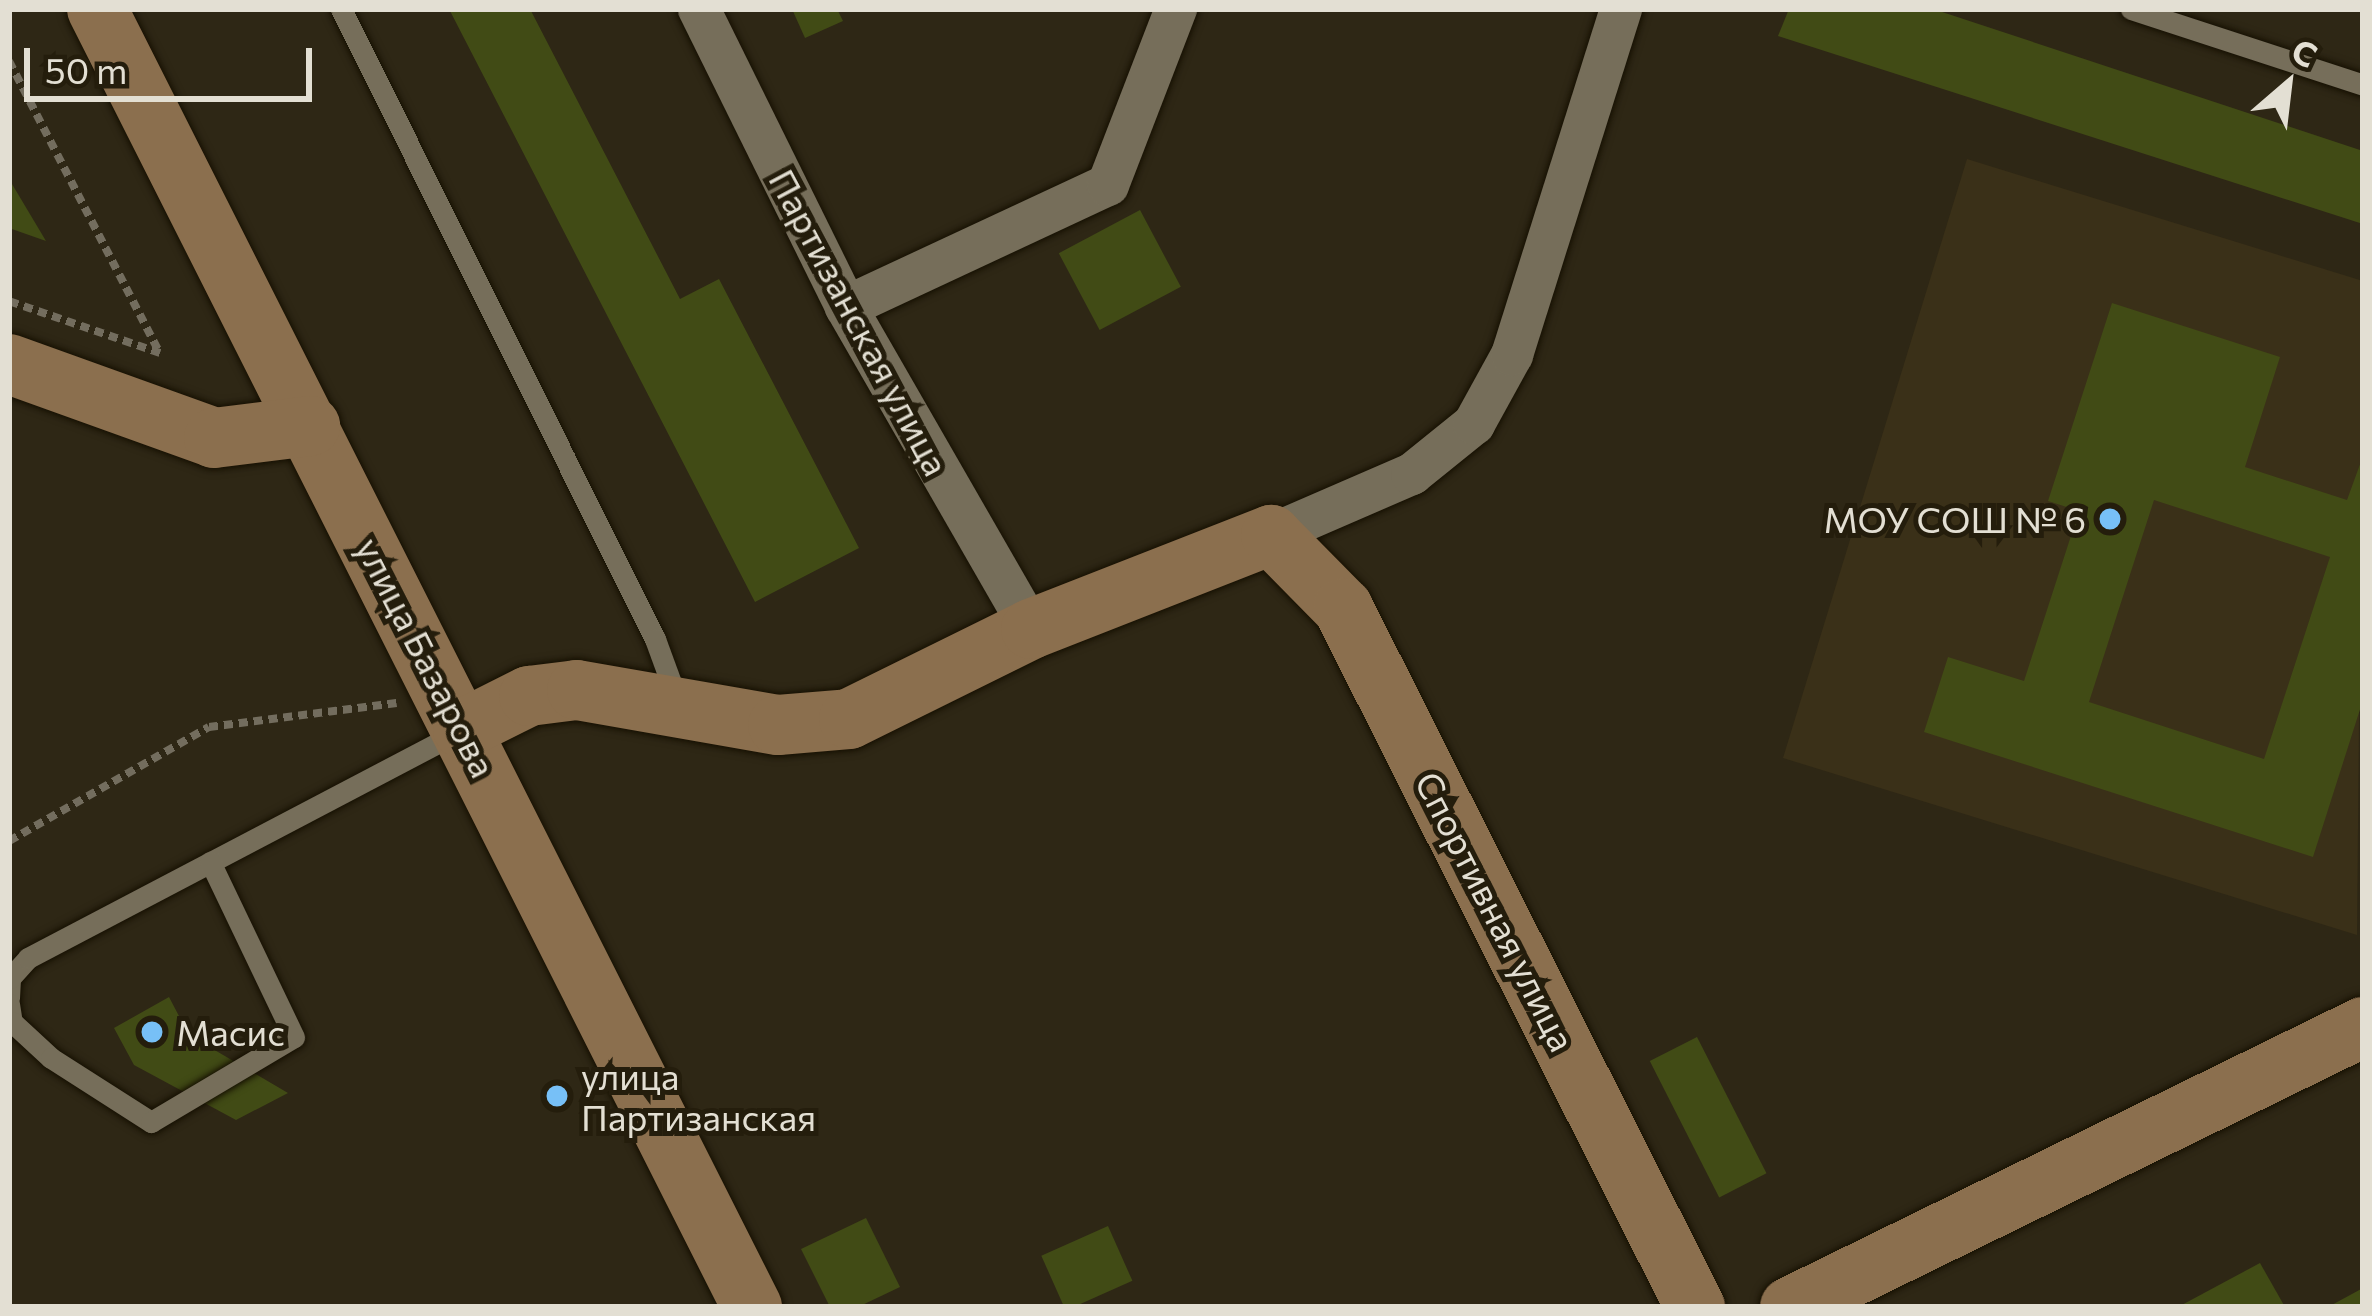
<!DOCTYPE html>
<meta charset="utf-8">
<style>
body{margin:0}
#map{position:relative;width:2372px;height:1316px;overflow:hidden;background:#2e2715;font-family:Commissioner,sans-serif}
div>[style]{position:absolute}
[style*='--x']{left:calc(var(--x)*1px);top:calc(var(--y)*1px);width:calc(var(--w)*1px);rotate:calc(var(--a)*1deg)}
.built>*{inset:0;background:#3a3018}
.building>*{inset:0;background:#414b15;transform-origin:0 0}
.path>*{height:8px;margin-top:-4px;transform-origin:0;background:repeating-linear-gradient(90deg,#736d5e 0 9px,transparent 0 15px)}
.roads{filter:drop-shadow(0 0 3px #161002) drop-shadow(0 0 3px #161002)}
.lane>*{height:21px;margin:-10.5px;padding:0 10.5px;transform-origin:10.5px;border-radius:10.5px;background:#766e5a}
.street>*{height:42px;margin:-21px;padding:0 21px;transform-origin:21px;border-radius:21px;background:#766e5a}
.secondary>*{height:60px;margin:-30px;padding:0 30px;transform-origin:30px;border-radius:30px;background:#8b6f4e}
.dots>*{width:33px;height:33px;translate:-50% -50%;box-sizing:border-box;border:6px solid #241d0c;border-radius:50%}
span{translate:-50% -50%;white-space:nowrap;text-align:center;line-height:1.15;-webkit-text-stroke:10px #241d0c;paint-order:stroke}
.street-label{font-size:36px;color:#e3dfd3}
.poi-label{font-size:36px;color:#e3dfd3}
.right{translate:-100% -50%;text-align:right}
.left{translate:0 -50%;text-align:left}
.frame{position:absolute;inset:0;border:12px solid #e3dfd3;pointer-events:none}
.north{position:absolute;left:2228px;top:24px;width:120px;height:120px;-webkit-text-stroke:9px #241d0c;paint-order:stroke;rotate:28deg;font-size:33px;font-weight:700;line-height:48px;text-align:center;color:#e3dfd3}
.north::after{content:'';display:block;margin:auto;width:42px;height:54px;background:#e3dfd3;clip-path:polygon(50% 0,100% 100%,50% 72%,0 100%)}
.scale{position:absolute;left:24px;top:48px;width:288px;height:54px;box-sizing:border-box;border:6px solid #e3dfd3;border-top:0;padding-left:15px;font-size:36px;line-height:42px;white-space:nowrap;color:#e3dfd3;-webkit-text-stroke:9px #241d0c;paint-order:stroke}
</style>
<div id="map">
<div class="built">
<div style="clip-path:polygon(1967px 159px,2363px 281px,2357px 935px,1783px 758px)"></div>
</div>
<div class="building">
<div style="clip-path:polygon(449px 9px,530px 9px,680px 299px,719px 279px,859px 548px,755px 602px)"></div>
<div style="clip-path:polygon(792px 9px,837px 9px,843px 21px,805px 38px)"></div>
<div style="clip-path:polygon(1789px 9px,1933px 9px,2363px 151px,2363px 224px,1778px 36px)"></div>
<div style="clip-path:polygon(9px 179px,46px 241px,9px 228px)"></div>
<div style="left:1140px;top:210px;width:87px;height:92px;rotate:62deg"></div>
<div style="clip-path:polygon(evenodd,2112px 303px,2280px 357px,2245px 467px,2347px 500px,2363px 456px,2363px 700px,2313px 857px,1924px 732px,1948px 657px,2024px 681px,2079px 511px,2048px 501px,2112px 303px,2154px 500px,2330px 557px,2264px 759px,2089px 702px,2154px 500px)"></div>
<div style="clip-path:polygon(169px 997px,189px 1035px,288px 1093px,236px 1120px,134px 1065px,114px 1028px)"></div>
<div style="left:1697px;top:1037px;width:153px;height:53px;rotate:63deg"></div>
<div style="clip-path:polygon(866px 1218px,900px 1287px,858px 1307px,830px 1307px,801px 1249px)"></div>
<div style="left:1108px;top:1226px;width:60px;height:73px;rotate:66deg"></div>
<div style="clip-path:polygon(2260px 1263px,2285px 1307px,2178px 1307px)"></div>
<div style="clip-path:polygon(2363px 1288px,2363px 1307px,2328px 1307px)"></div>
</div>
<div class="path">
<div style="--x:9;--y:61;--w:329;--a:62.7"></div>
<div style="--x:160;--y:353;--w:160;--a:-161"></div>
<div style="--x:9;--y:841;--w:230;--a:-29.7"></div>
<div style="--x:209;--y:727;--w:189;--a:-7.3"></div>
</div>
<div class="roads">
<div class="lane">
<div style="--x:341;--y:9;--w:704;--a:63.51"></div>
<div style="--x:655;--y:639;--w:64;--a:69.9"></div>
<div style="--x:2131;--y:9;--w:244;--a:18.1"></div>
<div style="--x:9;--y:998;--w:20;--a:-87"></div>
<div style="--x:10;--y:978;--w:27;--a:-48"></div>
<div style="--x:28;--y:958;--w:486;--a:-27.7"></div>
<div style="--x:9;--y:1004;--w:18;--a:81"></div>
<div style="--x:12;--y:1022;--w:53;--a:42.7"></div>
<div style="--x:51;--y:1058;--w:119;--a:32.6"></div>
<div style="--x:151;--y:1122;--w:166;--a:-30.7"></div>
<div style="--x:294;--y:1037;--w:194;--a:-115.6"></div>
</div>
<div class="street">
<div style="--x:699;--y:9;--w:332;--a:63.7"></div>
<div style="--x:846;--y:307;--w:371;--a:60.1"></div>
<div style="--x:846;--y:307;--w:289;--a:-25"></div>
<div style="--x:1108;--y:185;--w:189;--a:-68.9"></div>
<div style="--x:1271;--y:535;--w:154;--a:-23.4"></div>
<div style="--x:1412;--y:474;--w:80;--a:-38.9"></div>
<div style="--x:1474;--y:424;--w:79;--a:-61.2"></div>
<div style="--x:1512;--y:355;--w:363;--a:-72.5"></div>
</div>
<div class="secondary">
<div style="--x:97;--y:9;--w:1454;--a:63.22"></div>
<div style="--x:9;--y:364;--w:218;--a:19.8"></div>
<div style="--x:214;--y:438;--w:97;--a:-7.1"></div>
<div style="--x:463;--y:729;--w:74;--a:-26.6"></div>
<div style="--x:529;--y:696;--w:48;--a:-7.1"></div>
<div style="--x:577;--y:690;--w:204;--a:9.9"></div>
<div style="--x:778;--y:725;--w:71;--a:-4.8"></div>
<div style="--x:849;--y:719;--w:203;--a:-26.3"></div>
<div style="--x:1031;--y:629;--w:258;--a:-21.4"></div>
<div style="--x:1271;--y:535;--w:103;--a:45.4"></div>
<div style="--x:1343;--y:608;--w:783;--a:63.27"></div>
<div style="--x:1790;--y:1307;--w:638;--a:-26.04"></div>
</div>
</div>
<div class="dots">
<div style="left:2110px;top:519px;background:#77c0f7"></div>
<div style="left:152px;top:1032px;background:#77c0f7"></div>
<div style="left:557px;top:1096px;background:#77c0f7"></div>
</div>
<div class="street-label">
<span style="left:860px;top:322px;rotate:62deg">Партизанская улица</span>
<span style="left:427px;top:657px;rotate:63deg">улица Базарова</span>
<span style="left:1496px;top:911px;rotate:63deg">Спортивная улица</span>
</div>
<div class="poi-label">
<span class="right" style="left:2086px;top:519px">МОУ СОШ № 6</span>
<span class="left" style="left:176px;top:1032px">Масис</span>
<span class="left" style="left:581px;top:1096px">улица<br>Партизанская</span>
</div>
<div class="frame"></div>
<div class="north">С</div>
<div class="scale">50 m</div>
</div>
